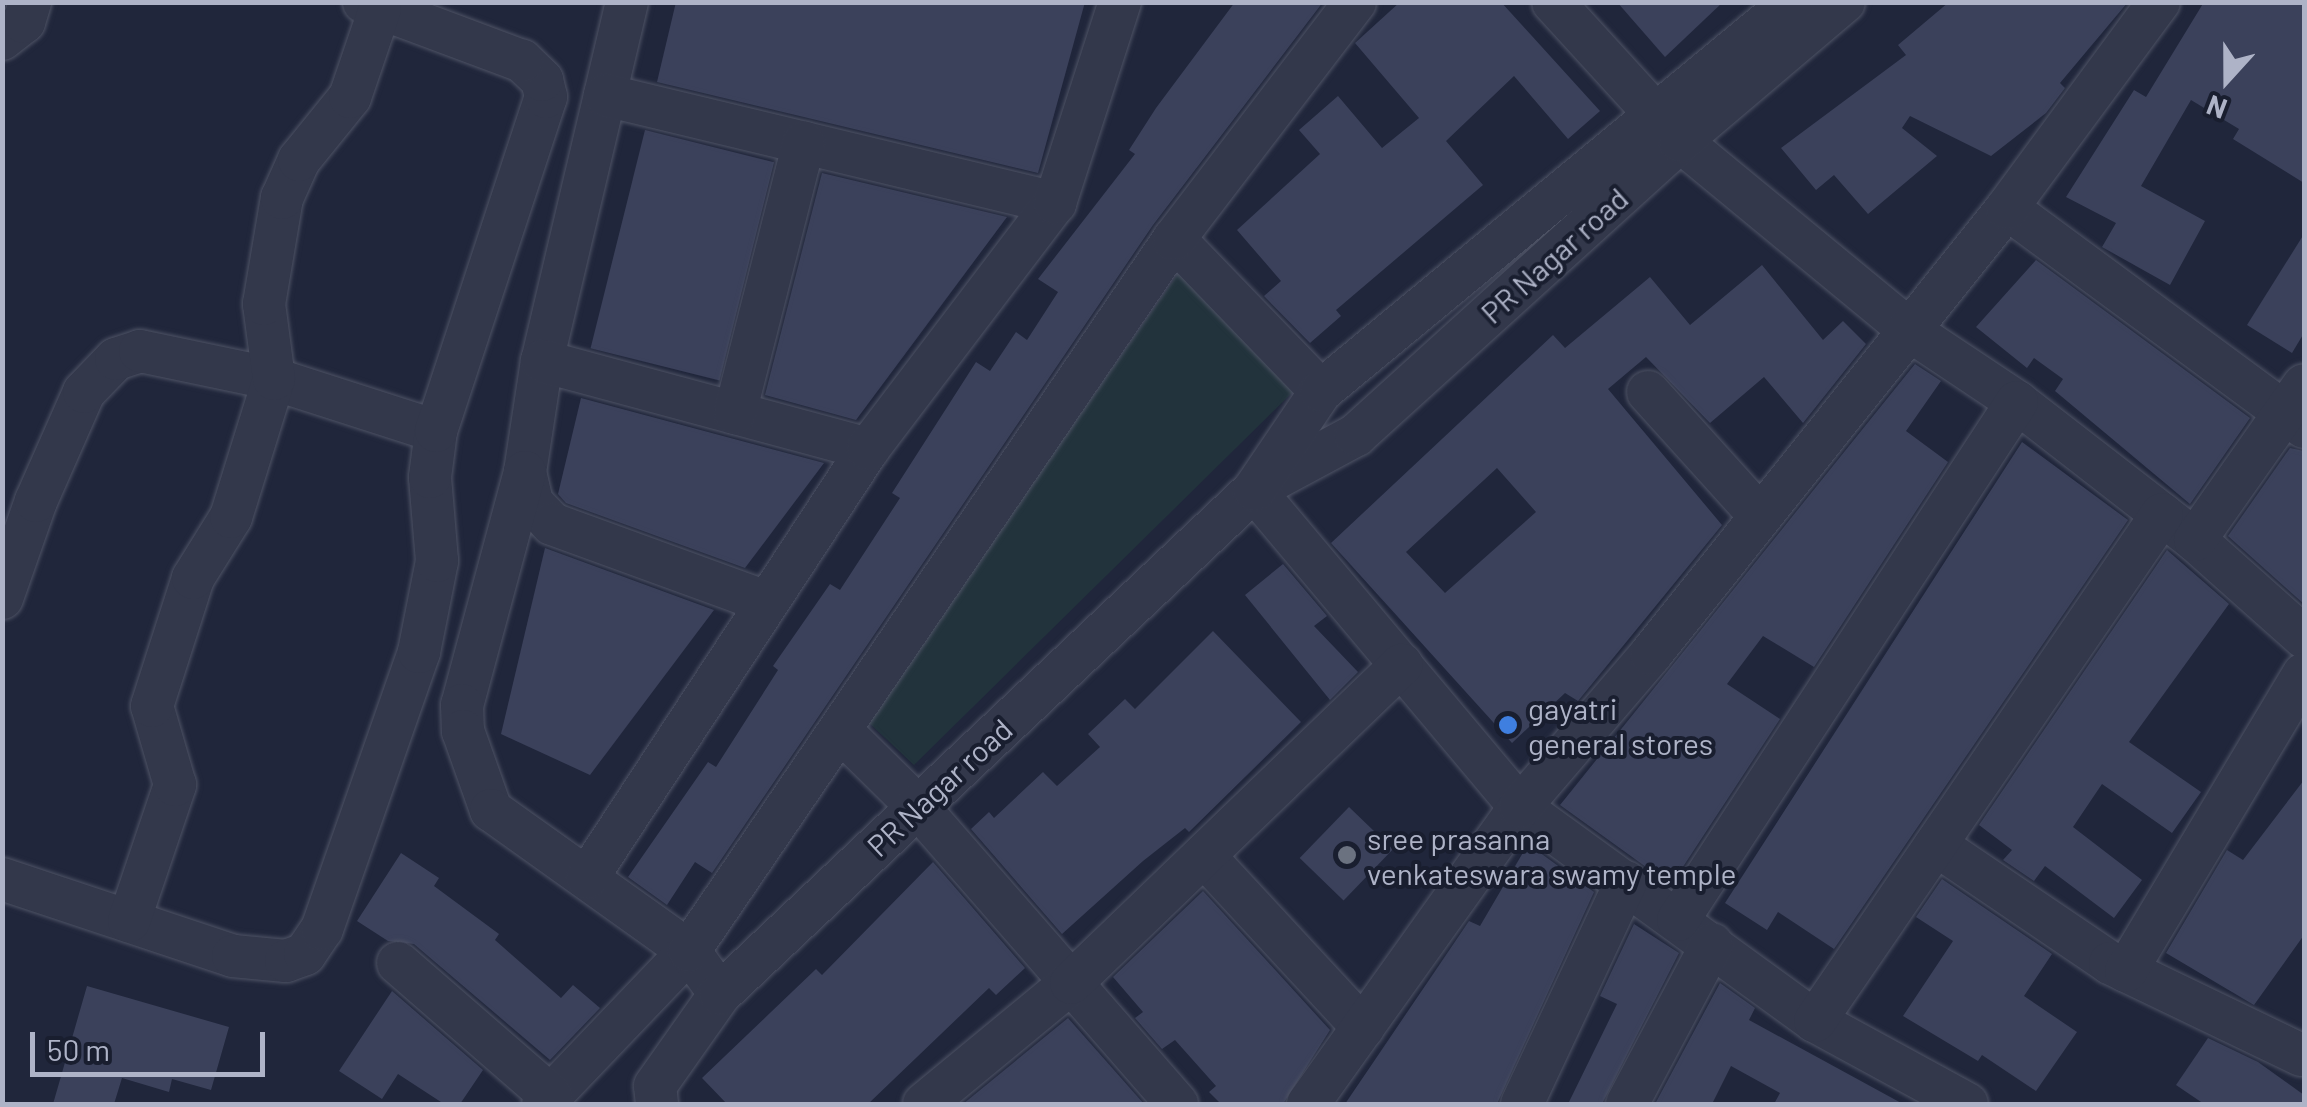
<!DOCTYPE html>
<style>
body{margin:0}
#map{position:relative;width:2307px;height:1107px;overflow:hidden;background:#20263b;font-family:Barlow,sans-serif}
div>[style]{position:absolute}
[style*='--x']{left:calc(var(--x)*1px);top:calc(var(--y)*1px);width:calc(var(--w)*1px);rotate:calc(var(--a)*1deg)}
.green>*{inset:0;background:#22333c}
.building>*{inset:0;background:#3b415b;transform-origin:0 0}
.roads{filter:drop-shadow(0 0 2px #4e5365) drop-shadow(0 0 2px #4e5365)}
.minor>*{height:42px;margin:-21px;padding:0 21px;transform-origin:21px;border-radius:21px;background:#33384b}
.dots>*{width:28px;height:28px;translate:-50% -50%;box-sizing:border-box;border:5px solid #191e2f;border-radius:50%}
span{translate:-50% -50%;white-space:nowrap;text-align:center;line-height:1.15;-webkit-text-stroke:8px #191e2f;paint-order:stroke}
.street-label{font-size:30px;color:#aeb3c7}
.poi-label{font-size:30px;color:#aeb3c7}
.left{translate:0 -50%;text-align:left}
.frame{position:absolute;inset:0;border:5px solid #aeb3c7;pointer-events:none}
.north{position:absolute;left:2177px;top:30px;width:100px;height:100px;-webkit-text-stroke:8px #191e2f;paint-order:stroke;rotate:201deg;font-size:28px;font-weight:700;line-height:40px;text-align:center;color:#aeb3c7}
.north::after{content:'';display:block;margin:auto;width:35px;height:45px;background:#aeb3c7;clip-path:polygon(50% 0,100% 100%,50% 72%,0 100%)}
.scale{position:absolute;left:30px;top:1032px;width:235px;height:45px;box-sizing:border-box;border:5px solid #aeb3c7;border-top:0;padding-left:12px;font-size:30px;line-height:35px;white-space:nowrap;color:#aeb3c7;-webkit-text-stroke:8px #191e2f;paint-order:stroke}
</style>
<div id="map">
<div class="green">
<div style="clip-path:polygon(1181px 269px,1297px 388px,914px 765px,867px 721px)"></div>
</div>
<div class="building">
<div style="clip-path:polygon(676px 2px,1085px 2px,1038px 173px,657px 82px)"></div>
<div style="clip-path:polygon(1235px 2px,1323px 2px,1153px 225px,712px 873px,695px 862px,667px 905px,628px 877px,708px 762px,716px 767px,778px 670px,773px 666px,830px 584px,840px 590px,900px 498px,892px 493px,976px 362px,990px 371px,1016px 332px,1027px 340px,1058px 292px,1038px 279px,1135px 154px,1129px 150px,1156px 108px)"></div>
<div style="clip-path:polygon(1400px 2px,1501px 2px,1600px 111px,1568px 139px,1514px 76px,1446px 141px,1483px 185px,1336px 310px,1341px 316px,1310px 343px,1264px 296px,1281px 281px,1237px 230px,1320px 154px,1299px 130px,1338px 96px,1382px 148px,1419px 118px,1355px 43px)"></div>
<div style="clip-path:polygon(1617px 2px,1723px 2px,1665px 57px)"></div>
<div style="clip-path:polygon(1949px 2px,2128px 2px,2060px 83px,2065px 88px,2046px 113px,1991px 156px,1910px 116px,1902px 128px,1937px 156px,1868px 214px,1834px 175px,1816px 190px,1781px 148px,1906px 55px,1898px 45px)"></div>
<div style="clip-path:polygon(2204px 2px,2304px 2px,2304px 183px,2233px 139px,2239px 129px,2191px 100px,2141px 186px,2205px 221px,2170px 285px,2102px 247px,2116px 223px,2066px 197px,2134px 90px,2146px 97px)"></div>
<div style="left:645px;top:130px;width:133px;height:225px;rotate:14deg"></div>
<div style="clip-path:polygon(822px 173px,1007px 217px,856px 420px,765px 395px)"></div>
<div style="clip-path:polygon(2304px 234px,2304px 333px,2292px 353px,2247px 325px)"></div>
<div style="clip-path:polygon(2036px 260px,2250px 418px,2190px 504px,2055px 391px,2063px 379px,2034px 358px,2027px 368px,1976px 327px)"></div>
<div style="clip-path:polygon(evenodd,1762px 265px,1823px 340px,1843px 321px,1866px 344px,1803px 423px,1764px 377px,1710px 423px,1646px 357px,1608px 389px,1722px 525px,1578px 701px,1565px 693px,1512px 743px,1331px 543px,1553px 335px,1565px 348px,1650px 277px,1690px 325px,1762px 265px,1497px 468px,1536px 512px,1445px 593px,1406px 552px,1497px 468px)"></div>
<div style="clip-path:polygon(1915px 364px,1941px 381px,1906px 431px,1948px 462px,1814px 667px,1763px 636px,1727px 684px,1780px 719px,1671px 885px,1560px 805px)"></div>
<div style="clip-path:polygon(581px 398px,824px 463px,745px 568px,566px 503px,558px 494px)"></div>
<div style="clip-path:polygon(2022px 442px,2128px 520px,1834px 949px,1778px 912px,1767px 930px,1725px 903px)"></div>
<div style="clip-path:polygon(2290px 448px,2304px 451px,2304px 604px,2228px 536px)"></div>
<div style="clip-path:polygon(545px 548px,714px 610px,590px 775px,501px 734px)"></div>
<div style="clip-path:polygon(2167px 550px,2229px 604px,2129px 742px,2201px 792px,2172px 833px,2102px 784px,2073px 827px,2142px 880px,2114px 918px,2045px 866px,2034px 881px,2003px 860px,2012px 850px,1979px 825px)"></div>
<div style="clip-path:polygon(1283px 564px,1327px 616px,1314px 626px,1358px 672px,1330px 700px,1245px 595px)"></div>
<div style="clip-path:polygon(1213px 631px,1301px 722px,1189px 832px,1185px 828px,1143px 861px,1062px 934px,971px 829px,989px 812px,994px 818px,1043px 772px,1057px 786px,1100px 747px,1088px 734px,1125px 699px,1135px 709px)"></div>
<div style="clip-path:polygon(2304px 780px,2304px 935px,2254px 1005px,2166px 953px,2227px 850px,2243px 860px)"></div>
<div style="left:1349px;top:807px;width:61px;height:71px;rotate:44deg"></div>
<div style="clip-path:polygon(1528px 844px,1594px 892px,1497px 1104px,1345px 1104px,1469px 921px,1480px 926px)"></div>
<div style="clip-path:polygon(401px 853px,439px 878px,434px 886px,499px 934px,495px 940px,561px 998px,573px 985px,600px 1008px,550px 1060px,414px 944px,388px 941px,357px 921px)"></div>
<div style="clip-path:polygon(933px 862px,1025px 968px,996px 995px,989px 988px,868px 1104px,727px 1104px,702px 1078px,816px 969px,822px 975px)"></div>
<div style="clip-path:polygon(1942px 879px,2052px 954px,2024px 996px,2077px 1032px,2036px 1091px,1982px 1055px,1978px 1061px,1903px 1016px,1953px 941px,1916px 917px)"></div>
<div style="clip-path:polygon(1203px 891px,1330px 1030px,1283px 1104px,1221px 1104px,1209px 1092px,1216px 1086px,1175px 1040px,1162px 1049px,1135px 1018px,1143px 1012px,1113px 977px)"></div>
<div style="clip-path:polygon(1634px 924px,1679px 953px,1602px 1104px,1568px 1104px,1617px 1004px,1600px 996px)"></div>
<div style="clip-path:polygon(1720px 983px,1755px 1008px,1749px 1020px,1903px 1104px,1774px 1104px,1780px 1093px,1731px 1066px,1712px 1104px,1655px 1104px)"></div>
<div style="clip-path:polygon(87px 986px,229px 1027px,211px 1090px,172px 1079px,169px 1092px,122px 1078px,114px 1104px,53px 1104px)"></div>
<div style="clip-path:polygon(392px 991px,483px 1070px,460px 1104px,444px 1104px,398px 1074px,382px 1099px,339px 1071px)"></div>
<div style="clip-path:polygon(1068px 1018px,1144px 1104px,963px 1104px)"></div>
<div style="clip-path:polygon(2208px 1038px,2258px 1062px,2304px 1095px,2304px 1104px,2204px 1104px,2176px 1085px)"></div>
</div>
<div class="roads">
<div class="minor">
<div style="--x:627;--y:2;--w:369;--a:103.3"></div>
<div style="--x:542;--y:361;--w:112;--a:98.7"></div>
<div style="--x:525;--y:472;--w:32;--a:77"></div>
<div style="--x:532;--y:503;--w:29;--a:46"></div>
<div style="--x:552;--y:524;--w:225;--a:20"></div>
<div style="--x:1553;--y:2;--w:188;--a:47.6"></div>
<div style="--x:1680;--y:141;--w:297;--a:39.5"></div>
<div style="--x:1909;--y:330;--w:130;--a:33.7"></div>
<div style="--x:2017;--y:402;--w:225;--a:37.8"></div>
<div style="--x:2195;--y:540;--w:146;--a:41.7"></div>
<div style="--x:2;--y:39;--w:28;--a:-38"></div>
<div style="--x:24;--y:22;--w:21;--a:-73"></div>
<div style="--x:605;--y:95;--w:463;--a:13.5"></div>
<div style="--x:2007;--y:208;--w:369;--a:36.4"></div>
<div style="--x:1174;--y:239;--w:211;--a:46"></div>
<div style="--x:542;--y:361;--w:338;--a:15.1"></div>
<div style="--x:1648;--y:392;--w:167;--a:47.9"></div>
<div style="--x:735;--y:413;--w:279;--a:-75.7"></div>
<div style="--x:525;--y:472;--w:241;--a:105.1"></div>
<div style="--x:462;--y:705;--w:26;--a:88"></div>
<div style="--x:463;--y:731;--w:84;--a:70.5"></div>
<div style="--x:491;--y:810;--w:243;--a:35.5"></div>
<div style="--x:689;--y:951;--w:211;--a:133.7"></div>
<div style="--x:1261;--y:486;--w:108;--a:-28.2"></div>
<div style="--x:1356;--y:435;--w:438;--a:-42.2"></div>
<div style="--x:1680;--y:141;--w:215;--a:-40.3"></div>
<div style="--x:1254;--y:490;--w:414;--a:50"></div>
<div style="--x:1520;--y:807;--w:364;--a:36"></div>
<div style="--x:1815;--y:1021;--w:173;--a:28.6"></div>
<div style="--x:2195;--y:540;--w:189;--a:-54.9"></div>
<div style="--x:2;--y:598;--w:103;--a:-70.7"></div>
<div style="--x:36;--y:501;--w:119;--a:-66.2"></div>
<div style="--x:84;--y:392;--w:46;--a:-45.9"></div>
<div style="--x:116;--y:359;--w:25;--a:-18"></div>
<div style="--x:140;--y:351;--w:137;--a:11.8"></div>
<div style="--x:274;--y:379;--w:170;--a:17.8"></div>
<div style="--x:843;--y:733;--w:105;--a:44.6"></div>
<div style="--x:918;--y:807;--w:394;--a:48.9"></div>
<div style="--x:1936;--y:845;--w:210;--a:34.1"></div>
<div style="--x:2110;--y:963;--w:212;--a:25.7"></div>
<div style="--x:1204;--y:856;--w:234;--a:47.2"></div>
<div style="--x:587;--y:878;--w:513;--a:-56.77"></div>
<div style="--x:868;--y:449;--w:309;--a:-52.8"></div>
<div style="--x:1055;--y:203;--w:211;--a:-72.1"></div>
<div style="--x:2;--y:879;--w:243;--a:18.4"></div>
<div style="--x:233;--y:956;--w:53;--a:5.4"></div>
<div style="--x:286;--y:961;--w:20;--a:-20"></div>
<div style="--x:305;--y:954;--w:30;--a:-56"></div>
<div style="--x:322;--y:929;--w:293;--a:-70.7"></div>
<div style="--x:419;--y:652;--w:93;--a:-78.8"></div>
<div style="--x:437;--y:561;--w:84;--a:-94.8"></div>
<div style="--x:430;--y:477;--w:46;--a:-82.6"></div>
<div style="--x:436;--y:431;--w:352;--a:-71.8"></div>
<div style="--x:546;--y:97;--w:17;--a:-103"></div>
<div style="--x:542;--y:80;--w:28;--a:-136"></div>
<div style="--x:522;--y:61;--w:169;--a:-159.5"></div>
<div style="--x:1678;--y:920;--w:619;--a:-56.8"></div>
<div style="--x:129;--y:921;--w:144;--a:-71.3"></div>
<div style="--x:175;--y:785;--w:82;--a:-106.2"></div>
<div style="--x:152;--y:706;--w:134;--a:-72.2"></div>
<div style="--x:193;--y:578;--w:72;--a:-58.1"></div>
<div style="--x:231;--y:517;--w:145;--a:-72.7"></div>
<div style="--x:274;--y:379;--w:76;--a:-97.6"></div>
<div style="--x:264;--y:304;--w:108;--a:-80.4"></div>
<div style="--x:282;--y:198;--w:42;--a:-65.9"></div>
<div style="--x:299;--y:160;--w:81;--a:-51"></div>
<div style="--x:350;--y:97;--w:93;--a:-71.2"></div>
<div style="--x:398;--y:963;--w:204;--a:41"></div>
<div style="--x:2126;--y:971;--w:346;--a:-59.1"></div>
<div style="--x:720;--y:994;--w:53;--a:-125.8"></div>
<div style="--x:689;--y:951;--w:861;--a:-55.74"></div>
<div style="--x:1174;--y:239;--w:298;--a:-52.6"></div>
<div style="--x:1815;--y:1021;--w:614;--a:-55.61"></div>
<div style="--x:657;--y:1104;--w:18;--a:-96"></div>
<div style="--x:655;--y:1086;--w:113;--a:-54.8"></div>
<div style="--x:720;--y:994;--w:734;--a:-43.34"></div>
<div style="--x:1254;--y:490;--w:120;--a:-55.9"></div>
<div style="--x:1321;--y:391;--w:611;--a:-39.55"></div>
<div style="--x:924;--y:1104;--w:190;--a:-39.5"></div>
<div style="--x:1071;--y:983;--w:459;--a:-43.9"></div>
<div style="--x:1308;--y:1104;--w:365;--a:-54.5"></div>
<div style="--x:1520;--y:807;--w:201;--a:-49.4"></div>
<div style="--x:1651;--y:654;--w:571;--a:-51.4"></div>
<div style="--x:2007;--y:208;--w:256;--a:-53.6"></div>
<div style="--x:1522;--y:1104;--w:245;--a:-64.9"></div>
<div style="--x:1627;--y:1104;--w:181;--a:-62"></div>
</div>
</div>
<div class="dots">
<div style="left:1508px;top:725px;background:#3f7fe0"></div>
<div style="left:1347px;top:855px;background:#6b7280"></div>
</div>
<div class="street-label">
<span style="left:1554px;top:255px;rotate:-42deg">PR Nagar road</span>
<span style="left:939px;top:787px;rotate:-43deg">PR Nagar road</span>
</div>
<div class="poi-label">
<span class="left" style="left:1528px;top:725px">gayatri<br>general stores</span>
<span class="left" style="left:1367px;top:855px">sree prasanna<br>venkateswara swamy temple</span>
</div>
<div class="frame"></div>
<div class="north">N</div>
<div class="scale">50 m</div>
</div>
